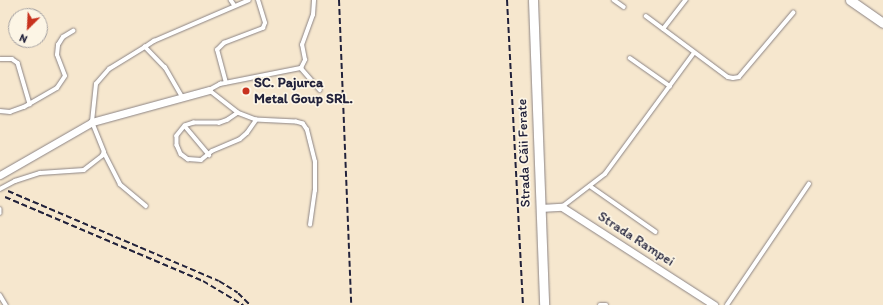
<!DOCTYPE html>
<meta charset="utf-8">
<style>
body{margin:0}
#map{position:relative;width:883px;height:305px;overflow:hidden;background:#f6e7ce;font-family:Itim,sans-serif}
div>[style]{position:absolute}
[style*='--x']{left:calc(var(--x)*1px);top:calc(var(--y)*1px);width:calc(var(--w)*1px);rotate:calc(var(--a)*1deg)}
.roads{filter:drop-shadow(0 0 1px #8c8484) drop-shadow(0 0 1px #8c8484)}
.service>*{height:3.5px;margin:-1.75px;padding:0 1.75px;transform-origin:1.75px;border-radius:1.75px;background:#fff}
.minor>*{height:7px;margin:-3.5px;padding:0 3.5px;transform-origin:3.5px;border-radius:3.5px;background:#fff}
.tertiary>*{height:9px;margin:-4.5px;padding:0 4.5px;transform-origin:4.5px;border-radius:4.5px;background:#fff}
.rail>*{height:2px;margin-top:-1px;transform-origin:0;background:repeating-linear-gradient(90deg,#22223b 0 6px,transparent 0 9px)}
.dots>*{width:11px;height:11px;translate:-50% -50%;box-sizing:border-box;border:2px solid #fcf5e5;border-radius:50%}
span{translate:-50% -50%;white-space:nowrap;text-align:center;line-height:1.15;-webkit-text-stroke:3.5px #fcf5e5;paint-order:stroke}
.poi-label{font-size:14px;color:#22223b;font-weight:700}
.left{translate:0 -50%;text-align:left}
.street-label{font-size:14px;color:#22223b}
.north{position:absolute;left:8px;top:8px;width:40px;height:40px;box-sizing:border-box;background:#fcf5e5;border:1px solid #a5a1a1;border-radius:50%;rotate:204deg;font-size:11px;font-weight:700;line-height:16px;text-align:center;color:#22223b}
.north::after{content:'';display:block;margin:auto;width:14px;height:18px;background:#c8321e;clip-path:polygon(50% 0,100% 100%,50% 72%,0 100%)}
</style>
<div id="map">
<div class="roads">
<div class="service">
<div style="--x:231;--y:0;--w:7;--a:56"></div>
<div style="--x:614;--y:0;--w:12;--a:35"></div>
<div style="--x:646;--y:16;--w:102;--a:36.6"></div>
<div style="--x:728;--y:77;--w:5;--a:11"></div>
<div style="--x:733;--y:78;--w:6;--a:-9"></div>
<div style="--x:739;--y:77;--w:84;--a:-49.8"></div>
<div style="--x:663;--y:29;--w:37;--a:-52"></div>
<div style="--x:630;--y:58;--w:49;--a:35"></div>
<div style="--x:0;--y:59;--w:12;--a:0"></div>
<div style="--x:12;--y:59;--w:7;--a:34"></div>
<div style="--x:18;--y:63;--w:43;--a:73.7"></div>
<div style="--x:301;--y:68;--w:29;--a:49"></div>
<div style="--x:226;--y:83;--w:34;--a:-105"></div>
<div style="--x:217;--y:50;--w:10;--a:-45"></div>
<div style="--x:224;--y:43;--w:42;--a:-21"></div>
<div style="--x:263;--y:28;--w:5;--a:-68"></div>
<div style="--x:265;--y:23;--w:24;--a:-107"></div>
<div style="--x:182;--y:97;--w:34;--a:-120"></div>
<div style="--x:165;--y:68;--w:29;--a:-134"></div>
<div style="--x:145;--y:47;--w:11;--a:-34"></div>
<div style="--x:154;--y:41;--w:103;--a:-23.3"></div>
<div style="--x:0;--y:111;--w:10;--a:6"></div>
<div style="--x:10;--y:112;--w:15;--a:-20"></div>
<div style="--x:24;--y:107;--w:38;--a:-30"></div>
<div style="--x:57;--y:88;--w:14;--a:-56"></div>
<div style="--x:65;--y:76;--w:22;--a:-111"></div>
<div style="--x:57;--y:55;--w:10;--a:-84"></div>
<div style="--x:58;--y:45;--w:9;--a:-58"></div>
<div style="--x:63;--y:37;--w:12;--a:-31"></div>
<div style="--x:238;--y:113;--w:12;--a:145"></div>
<div style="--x:228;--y:120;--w:9;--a:159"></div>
<div style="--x:220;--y:123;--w:26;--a:180"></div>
<div style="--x:194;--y:123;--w:9;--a:162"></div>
<div style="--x:185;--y:126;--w:13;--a:129"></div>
<div style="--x:177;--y:136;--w:9;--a:90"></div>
<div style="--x:177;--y:145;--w:10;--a:66"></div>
<div style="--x:181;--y:154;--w:9;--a:36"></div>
<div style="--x:188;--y:159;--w:13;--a:4"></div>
<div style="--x:201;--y:160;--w:14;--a:-39"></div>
<div style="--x:212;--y:151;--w:30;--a:-23"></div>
<div style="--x:240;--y:139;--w:9;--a:-41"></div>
<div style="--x:247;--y:133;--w:16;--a:-55"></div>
<div style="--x:185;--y:126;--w:38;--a:50"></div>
<div style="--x:104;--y:152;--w:36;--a:63"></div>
<div style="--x:120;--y:184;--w:34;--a:40"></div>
<div style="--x:590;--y:186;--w:80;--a:34.9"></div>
<div style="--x:0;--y:189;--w:17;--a:-28"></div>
<div style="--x:15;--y:181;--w:26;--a:-18"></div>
<div style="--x:40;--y:173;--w:44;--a:-3.9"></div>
<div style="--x:84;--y:170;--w:23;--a:-38"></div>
<div style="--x:102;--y:156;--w:4;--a:-63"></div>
<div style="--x:104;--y:152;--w:32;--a:-112"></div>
<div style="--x:92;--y:122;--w:38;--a:-84"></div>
<div style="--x:96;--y:84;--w:20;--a:-49"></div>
<div style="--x:109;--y:69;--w:42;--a:-31.4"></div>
<div style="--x:562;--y:207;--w:54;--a:-37.5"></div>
<div style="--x:605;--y:174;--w:150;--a:-53.7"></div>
<div style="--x:0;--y:209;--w:4;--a:90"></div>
<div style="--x:310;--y:225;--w:34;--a:-82"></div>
<div style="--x:315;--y:191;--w:29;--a:-90"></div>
<div style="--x:315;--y:162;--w:33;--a:-104"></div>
<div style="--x:307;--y:130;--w:7;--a:-124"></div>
<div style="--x:303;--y:124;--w:7;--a:-164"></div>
<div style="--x:296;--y:122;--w:40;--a:-177.1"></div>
<div style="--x:256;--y:120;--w:19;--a:-159"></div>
<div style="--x:238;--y:113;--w:37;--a:-142"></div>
<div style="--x:209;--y:90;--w:13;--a:-29"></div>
<div style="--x:220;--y:84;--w:83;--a:-11.2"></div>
<div style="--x:301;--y:68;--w:9;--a:-63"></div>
<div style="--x:305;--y:60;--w:15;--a:-101"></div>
<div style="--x:302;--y:45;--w:32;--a:-70"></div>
<div style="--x:313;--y:15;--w:15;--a:-86"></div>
<div style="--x:0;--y:295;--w:12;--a:59"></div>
<div style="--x:600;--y:305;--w:6;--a:0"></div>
<div style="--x:727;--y:305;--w:146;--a:-55.9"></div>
</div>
<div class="minor">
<div style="--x:0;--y:175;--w:106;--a:-29.9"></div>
<div style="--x:92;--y:122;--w:121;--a:-15.3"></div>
<div style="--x:540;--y:208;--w:22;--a:-3"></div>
<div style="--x:562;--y:207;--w:181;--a:32.8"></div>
</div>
<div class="tertiary">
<div style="--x:533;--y:0;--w:305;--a:87.9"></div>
<div style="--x:850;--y:0;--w:40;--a:34.9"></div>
</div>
</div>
<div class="rail">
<div style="--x:339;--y:0;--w:305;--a:87.7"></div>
<div style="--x:507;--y:0;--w:305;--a:87"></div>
<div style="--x:8;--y:191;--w:229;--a:23.1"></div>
<div style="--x:219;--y:281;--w:22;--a:32"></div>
<div style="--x:238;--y:293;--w:17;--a:45"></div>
<div style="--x:5;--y:197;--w:215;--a:23"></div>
<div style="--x:203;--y:281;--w:47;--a:31"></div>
</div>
<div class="dots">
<div style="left:246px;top:91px;background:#c8321e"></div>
</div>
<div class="poi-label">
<span class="left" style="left:254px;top:91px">SC. Pajurca<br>Metal Goup SRL.</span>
</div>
<div class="street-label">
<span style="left:524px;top:153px;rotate:-92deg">Strada Căii Ferate</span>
<span style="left:636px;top:239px;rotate:33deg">Strada Rampei</span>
</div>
<div class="north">N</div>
</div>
